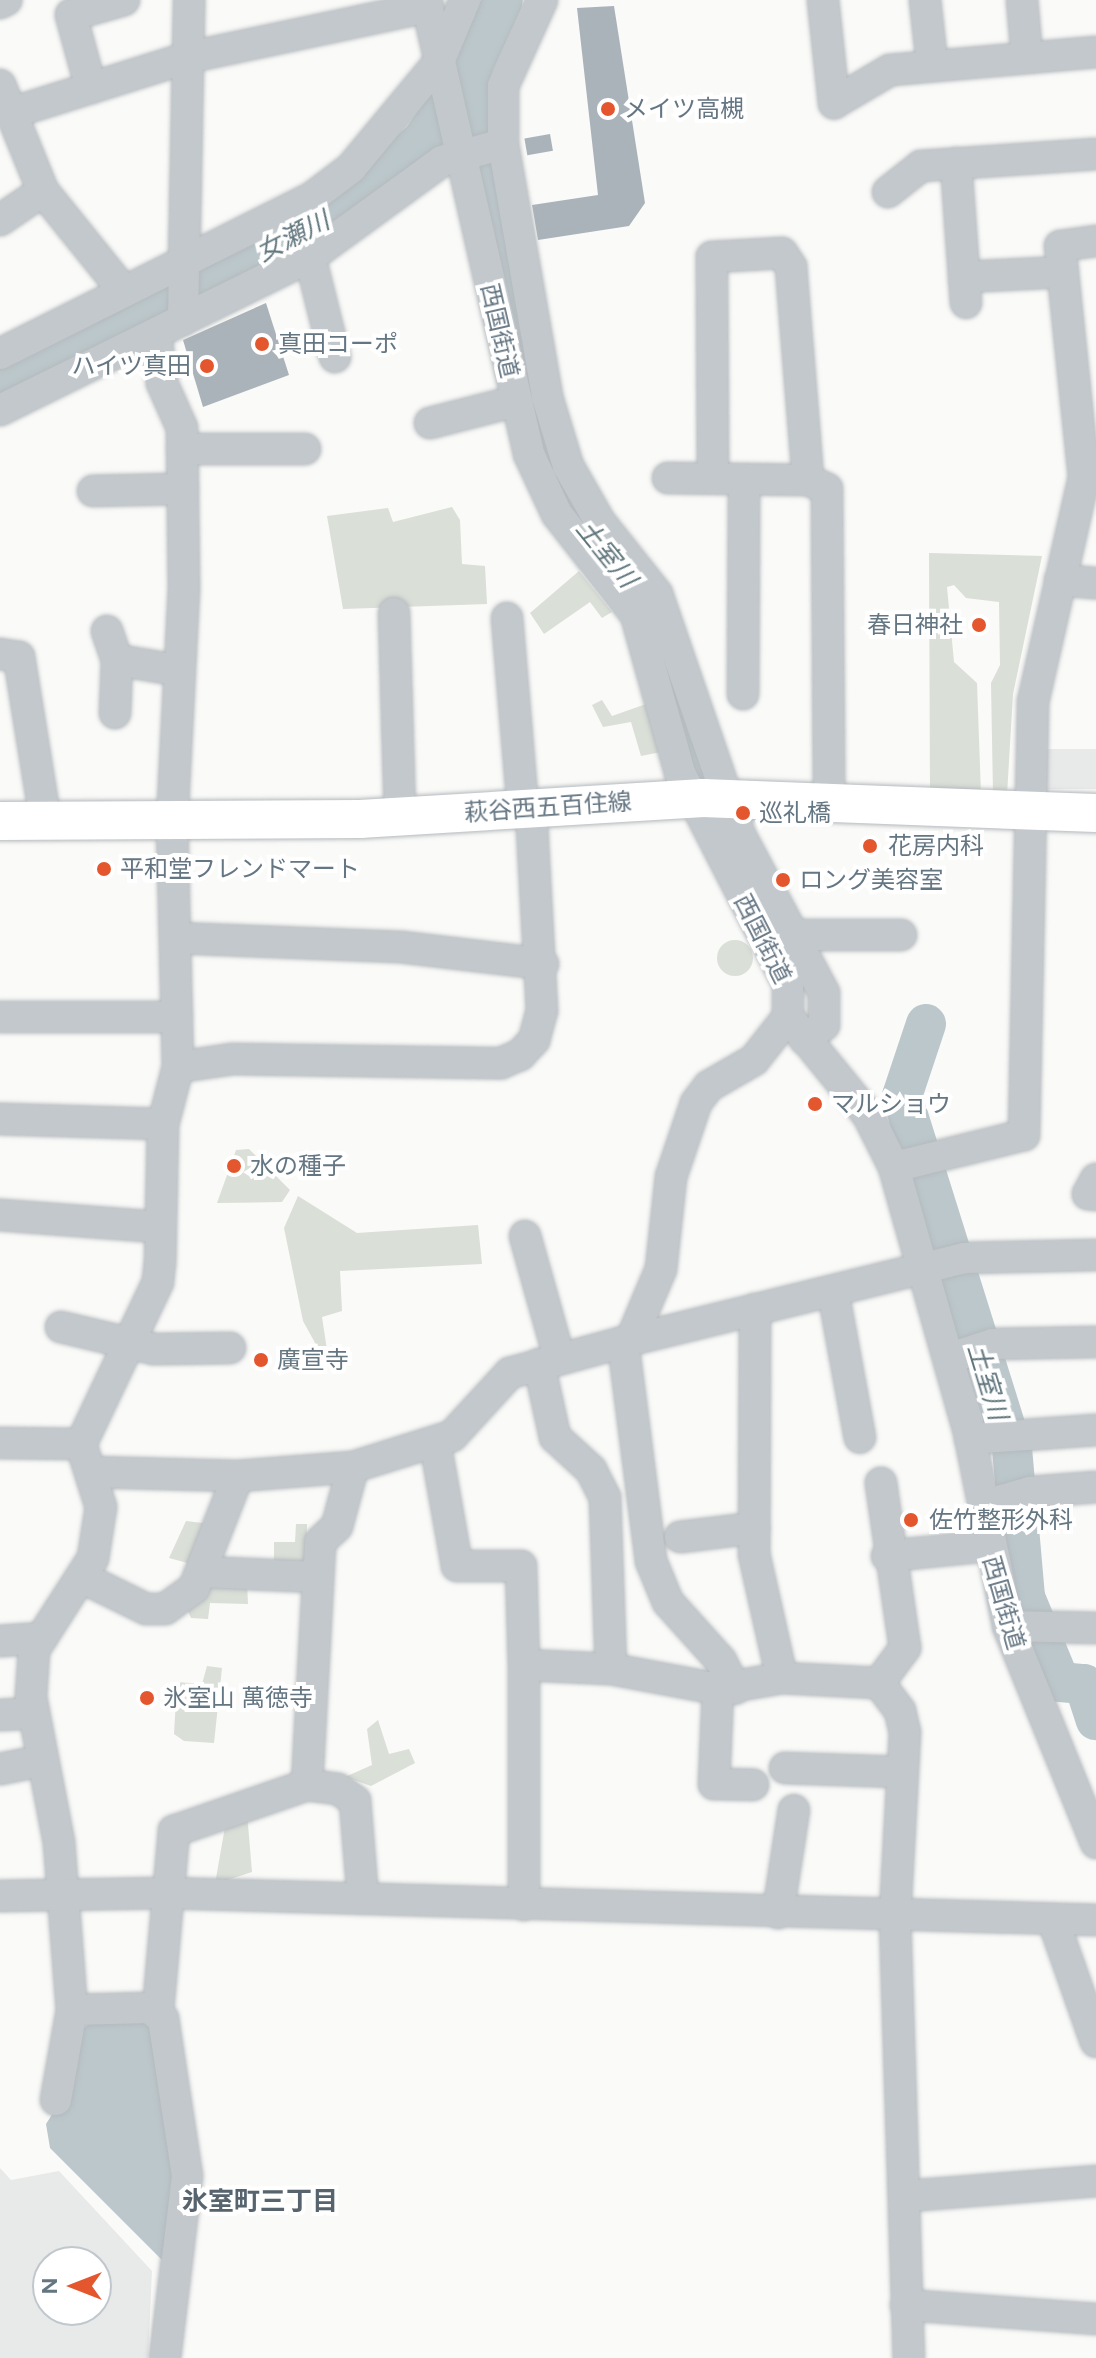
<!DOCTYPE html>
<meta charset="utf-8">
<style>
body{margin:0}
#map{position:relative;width:1096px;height:2358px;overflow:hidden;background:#fafaf8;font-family:Figtree,"Noto Sans JP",sans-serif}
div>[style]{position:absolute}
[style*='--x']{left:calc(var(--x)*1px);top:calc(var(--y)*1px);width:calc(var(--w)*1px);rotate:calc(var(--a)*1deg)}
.built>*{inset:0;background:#e8e9e9;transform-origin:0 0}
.green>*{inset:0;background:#dadfd7}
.round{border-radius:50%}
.water>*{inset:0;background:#bbc7cb}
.river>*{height:40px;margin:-20px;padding:0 20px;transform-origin:20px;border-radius:20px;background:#bbc7cb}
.building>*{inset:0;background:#aab3b9;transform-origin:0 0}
.roads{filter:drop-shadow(0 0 2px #b5babe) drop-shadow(0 0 2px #b5babe)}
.minor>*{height:30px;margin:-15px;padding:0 15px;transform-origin:15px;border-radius:15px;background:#c3c8cc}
.major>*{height:38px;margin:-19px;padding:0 19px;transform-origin:19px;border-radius:19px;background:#fff}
.dots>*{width:22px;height:22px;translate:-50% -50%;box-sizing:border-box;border:4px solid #fff;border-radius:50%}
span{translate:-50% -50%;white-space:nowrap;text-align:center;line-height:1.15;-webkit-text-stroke:8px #fff;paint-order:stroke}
.poi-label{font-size:24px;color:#657683}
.left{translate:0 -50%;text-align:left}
.right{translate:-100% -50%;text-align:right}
.street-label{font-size:24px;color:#657683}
.water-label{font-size:26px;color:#60757c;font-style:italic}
.neighbourhood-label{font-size:26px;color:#57646e;font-weight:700}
.north{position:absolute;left:32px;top:2246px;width:80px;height:80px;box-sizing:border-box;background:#fff;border:2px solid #c1c8cd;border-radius:50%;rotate:270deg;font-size:22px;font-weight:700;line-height:32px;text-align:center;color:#657683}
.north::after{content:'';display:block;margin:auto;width:28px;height:36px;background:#e4572e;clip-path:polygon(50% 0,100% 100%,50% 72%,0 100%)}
</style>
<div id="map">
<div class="built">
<div style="left:1041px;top:749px;width:55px;height:40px"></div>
<div style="clip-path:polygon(evenodd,0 2168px,11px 2180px,59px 2171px,152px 2271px,148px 2358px,0 2358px,0 2168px,96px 2262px,96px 2310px,48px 2310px,48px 2262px,96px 2262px)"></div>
</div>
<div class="green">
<div style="clip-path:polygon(452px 507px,460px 520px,462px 564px,485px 566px,487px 604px,343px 609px,327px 516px,388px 508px,393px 522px)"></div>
<div style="clip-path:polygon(929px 553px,1042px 556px,1013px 694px,1007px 795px,993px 794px,991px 683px,1000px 665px,999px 602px,966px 598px,954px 585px,947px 587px,954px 662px,977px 683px,981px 794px,930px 792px)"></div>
<div style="clip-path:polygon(579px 571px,612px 612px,602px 618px,590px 602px,544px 634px,530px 613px)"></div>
<div style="clip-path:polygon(602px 700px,612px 716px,649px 703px,661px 752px,641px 756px,631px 722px,603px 727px,592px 705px)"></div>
<div class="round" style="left:717px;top:940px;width:36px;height:36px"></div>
<div style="clip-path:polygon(249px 1149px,290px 1190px,282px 1202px,217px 1203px,236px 1150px)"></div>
<div style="clip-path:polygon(298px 1196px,357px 1233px,478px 1225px,482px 1264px,340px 1271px,342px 1311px,322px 1317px,330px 1370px,303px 1321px,284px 1228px)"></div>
<div style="clip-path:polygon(186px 1521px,211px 1524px,195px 1565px,169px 1558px)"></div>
<div style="clip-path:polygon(296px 1524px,307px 1524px,306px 1567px,274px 1566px,274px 1542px,295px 1542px)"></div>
<div style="clip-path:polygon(206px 1581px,247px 1582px,248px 1604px,210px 1603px,208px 1619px,191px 1618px,186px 1607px)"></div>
<div style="clip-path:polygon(207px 1666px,222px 1668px,214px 1743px,184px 1741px,174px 1734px,177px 1682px,202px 1684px)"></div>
<div style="clip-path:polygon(378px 1720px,389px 1754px,409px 1749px,415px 1763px,371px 1786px,345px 1777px,372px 1765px,367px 1729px)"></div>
<div style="clip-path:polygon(247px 1813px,252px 1872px,215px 1884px,226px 1821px)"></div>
</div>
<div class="water">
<div style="clip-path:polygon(155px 2015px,177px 2179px,163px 2261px,50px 2148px,46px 2124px,72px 2083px,81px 2030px,100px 2016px)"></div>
</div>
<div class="river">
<div style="--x:473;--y:66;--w:29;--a:100"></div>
<div style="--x:468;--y:95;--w:312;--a:78.5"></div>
<div style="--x:530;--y:401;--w:120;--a:69"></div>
<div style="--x:0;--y:378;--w:382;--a:-25.9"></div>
<div style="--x:344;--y:211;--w:105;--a:-42.3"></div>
<div style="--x:422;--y:140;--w:90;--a:-55.4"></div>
<div style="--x:473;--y:66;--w:72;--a:-65.6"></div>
<div style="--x:664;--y:648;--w:191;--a:71.4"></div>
<div style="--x:926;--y:1024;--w:76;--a:108.4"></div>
<div style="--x:902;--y:1096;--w:369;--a:72.6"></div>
<div style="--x:1012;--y:1448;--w:150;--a:85"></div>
<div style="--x:1025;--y:1597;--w:92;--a:67.6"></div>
<div style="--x:1060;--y:1682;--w:24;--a:5"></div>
<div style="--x:1084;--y:1684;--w:38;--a:72"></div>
</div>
<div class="building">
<div style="clip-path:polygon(614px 6px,645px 203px,629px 226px,538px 240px,532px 205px,598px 195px,577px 8px)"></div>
<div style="left:550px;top:134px;width:17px;height:26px;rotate:80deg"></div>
<div style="clip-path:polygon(266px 303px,289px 375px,203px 407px,183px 340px)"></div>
</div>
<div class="roads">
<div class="minor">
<div style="--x:426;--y:0;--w:466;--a:77.2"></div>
<div style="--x:529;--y:454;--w:66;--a:65"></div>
<div style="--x:557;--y:514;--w:128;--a:52"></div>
<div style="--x:636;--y:615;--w:164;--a:74.4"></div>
<div style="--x:680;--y:773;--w:237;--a:62.9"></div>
<div style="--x:788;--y:984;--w:33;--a:90"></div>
<div style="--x:788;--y:1017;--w:127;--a:50.8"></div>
<div style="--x:868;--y:1115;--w:58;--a:63.4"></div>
<div style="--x:894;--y:1167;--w:275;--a:74.2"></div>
<div style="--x:969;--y:1432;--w:198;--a:78.6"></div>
<div style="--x:1008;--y:1626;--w:234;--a:67.9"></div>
<div style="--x:823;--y:0;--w:104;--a:83.9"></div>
<div style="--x:834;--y:103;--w:65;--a:-30.5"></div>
<div style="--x:890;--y:70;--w:207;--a:-5"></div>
<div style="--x:925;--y:0;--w:63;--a:83.7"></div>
<div style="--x:1022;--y:0;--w:56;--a:84.9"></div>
<div style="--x:0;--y:3;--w:7;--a:-27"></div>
<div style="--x:0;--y:85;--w:114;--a:67.9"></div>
<div style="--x:43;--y:191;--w:127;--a:51.1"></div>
<div style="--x:91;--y:88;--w:76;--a:-105.3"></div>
<div style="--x:71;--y:15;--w:55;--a:-15.8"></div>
<div style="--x:11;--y:113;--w:188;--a:-17.4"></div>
<div style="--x:190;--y:57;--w:243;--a:-11.9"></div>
<div style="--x:503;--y:144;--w:257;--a:80.1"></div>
<div style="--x:547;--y:397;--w:72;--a:73.1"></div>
<div style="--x:568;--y:466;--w:64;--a:60.3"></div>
<div style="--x:600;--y:522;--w:92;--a:51.6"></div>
<div style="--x:657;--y:594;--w:255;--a:71"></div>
<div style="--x:740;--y:835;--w:179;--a:62"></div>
<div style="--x:824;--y:993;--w:32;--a:90"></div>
<div style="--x:824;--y:1025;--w:24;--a:144"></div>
<div style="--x:956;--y:163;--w:140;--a:85.9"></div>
<div style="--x:888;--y:192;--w:42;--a:-38.2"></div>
<div style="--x:921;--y:166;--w:175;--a:-3.9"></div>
<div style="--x:0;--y:220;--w:52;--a:-34"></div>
<div style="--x:310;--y:257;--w:103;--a:76"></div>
<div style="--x:964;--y:277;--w:99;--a:-2.9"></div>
<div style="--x:183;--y:320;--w:320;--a:-88.9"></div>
<div style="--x:156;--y:334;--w:49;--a:83"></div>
<div style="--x:162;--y:383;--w:49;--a:66"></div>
<div style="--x:182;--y:428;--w:160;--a:89.3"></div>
<div style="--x:184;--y:588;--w:234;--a:92.9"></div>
<div style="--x:172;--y:822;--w:245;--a:88.6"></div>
<div style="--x:178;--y:1067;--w:59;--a:104.7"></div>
<div style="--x:163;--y:1124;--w:138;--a:91.2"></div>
<div style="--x:160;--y:1262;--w:20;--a:96"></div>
<div style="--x:158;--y:1282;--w:179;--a:115.4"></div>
<div style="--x:81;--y:1444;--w:66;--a:72.4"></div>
<div style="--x:101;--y:1507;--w:52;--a:98.9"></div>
<div style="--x:93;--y:1558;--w:109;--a:122.7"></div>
<div style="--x:34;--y:1650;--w:47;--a:93.7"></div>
<div style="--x:31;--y:1697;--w:148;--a:79.1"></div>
<div style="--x:59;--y:1842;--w:169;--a:85.6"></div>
<div style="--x:72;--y:2010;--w:77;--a:-1.5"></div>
<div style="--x:149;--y:2008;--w:18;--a:38"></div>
<div style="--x:163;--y:2019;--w:159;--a:81.3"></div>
<div style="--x:187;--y:2176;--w:183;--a:96.9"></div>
<div style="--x:0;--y:354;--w:350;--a:-26.6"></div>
<div style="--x:313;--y:197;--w:48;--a:-37.3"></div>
<div style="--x:351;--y:168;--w:138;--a:-50.3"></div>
<div style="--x:439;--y:62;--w:67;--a:-67.2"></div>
<div style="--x:0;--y:410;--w:346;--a:-26.3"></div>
<div style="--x:310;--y:257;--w:163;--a:-36"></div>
<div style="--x:442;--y:161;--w:63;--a:-15.6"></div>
<div style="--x:503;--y:144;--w:58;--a:-90"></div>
<div style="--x:503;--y:86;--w:94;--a:-65.6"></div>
<div style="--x:430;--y:423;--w:89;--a:-14.3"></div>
<div style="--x:182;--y:449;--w:123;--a:0"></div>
<div style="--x:668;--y:478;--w:140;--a:0.8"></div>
<div style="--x:808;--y:480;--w:21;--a:25"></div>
<div style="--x:827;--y:489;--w:316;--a:89.6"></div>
<div style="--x:713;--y:478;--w:221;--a:-90.3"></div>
<div style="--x:712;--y:257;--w:70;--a:-3.3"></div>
<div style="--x:782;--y:253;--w:17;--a:57"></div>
<div style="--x:791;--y:267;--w:214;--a:85.4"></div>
<div style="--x:93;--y:491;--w:90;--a:-1.3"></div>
<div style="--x:1060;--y:580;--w:36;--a:5"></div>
<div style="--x:394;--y:613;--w:204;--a:88.3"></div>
<div style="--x:507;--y:618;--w:193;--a:85.2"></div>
<div style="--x:107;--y:631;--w:31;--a:71"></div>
<div style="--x:0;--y:654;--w:19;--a:9"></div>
<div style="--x:19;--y:657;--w:168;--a:80.8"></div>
<div style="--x:743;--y:694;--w:215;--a:-89.7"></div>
<div style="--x:115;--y:713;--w:53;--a:-87.8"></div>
<div style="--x:117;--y:660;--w:60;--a:9.6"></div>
<div style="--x:175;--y:938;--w:226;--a:2.3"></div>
<div style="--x:401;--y:947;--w:143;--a:6.8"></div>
<div style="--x:778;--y:947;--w:28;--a:-26"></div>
<div style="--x:803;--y:935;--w:98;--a:0"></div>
<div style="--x:0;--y:1017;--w:177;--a:0"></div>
<div style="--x:178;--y:1067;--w:56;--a:-8.3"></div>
<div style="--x:233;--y:1059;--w:268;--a:0.9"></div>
<div style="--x:501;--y:1063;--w:21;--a:-23"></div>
<div style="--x:520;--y:1055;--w:21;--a:-47"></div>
<div style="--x:534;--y:1040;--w:30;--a:-75"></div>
<div style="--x:542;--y:1011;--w:202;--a:-93.1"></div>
<div style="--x:0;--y:1119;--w:163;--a:1.8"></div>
<div style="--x:894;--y:1167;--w:134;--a:-13.8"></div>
<div style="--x:1024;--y:1135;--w:433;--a:-88.8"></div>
<div style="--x:1033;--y:702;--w:231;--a:-77.2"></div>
<div style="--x:1084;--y:477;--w:232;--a:-95.9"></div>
<div style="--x:1060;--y:246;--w:36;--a:-8"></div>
<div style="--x:1096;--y:1179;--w:17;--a:118"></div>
<div style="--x:1088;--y:1194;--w:8;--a:7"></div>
<div style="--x:0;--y:1215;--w:158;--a:4.3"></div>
<div style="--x:525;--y:1236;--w:126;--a:74.3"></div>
<div style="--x:833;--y:1291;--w:149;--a:79.6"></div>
<div style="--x:755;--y:1309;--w:245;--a:90.2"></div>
<div style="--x:754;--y:1554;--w:127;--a:77.3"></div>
<div style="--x:61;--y:1327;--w:96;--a:13.3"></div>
<div style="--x:154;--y:1349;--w:76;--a:-0.8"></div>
<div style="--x:631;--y:1340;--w:343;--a:-13.8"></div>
<div style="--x:964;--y:1258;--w:132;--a:-1.3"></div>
<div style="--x:623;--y:1342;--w:221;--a:82.7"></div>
<div style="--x:651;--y:1561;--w:44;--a:67.5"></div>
<div style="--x:668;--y:1602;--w:79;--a:48.1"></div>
<div style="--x:721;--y:1661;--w:31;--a:63"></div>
<div style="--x:950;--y:1358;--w:45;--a:-18"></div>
<div style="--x:993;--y:1344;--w:103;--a:-1.1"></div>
<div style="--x:539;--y:1364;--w:75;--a:77.6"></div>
<div style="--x:555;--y:1437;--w:49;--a:42.5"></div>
<div style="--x:591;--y:1470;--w:31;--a:63"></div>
<div style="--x:605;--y:1498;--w:171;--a:88"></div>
<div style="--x:970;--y:1439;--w:126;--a:-4.1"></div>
<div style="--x:435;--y:1442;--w:126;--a:79.9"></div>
<div style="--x:457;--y:1566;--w:64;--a:0"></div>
<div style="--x:521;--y:1566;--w:99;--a:88.3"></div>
<div style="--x:0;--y:1443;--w:81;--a:0.7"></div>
<div style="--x:91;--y:1472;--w:147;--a:1.6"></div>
<div style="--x:238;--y:1476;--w:115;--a:-4.5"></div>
<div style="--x:985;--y:1505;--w:47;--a:-16.1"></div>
<div style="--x:1030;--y:1492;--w:66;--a:-4.3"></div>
<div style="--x:680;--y:1537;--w:75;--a:-6.9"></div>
<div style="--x:887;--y:1556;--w:100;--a:-5.7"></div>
<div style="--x:201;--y:1572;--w:116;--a:2.5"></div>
<div style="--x:83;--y:1578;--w:70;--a:26.2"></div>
<div style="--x:146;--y:1609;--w:19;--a:0"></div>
<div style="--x:165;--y:1609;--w:36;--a:-36"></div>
<div style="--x:194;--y:1588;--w:120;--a:-68.6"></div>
<div style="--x:1008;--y:1626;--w:88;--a:1.3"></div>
<div style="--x:0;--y:1641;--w:42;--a:-4.1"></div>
<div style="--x:879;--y:1683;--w:44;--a:-53.4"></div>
<div style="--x:905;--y:1648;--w:167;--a:-98.3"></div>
<div style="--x:718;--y:1689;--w:95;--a:92.4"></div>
<div style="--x:714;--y:1784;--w:39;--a:1"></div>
<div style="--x:0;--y:1715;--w:33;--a:-3"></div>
<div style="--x:785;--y:1768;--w:116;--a:2"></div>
<div style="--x:0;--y:1769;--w:41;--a:-11.3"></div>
<div style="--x:307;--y:1785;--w:31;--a:7"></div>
<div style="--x:338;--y:1789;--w:21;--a:35"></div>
<div style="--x:355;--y:1801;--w:98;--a:85.3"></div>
<div style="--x:0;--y:1896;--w:165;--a:-1"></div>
<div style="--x:165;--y:1893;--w:931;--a:1.66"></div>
<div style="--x:524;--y:1905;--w:240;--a:-90"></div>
<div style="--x:524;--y:1665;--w:87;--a:2.6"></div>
<div style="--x:611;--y:1669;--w:109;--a:10.6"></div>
<div style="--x:718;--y:1689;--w:65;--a:-9.8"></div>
<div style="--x:782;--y:1678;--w:97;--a:3"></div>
<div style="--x:879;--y:1683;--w:35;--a:53"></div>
<div style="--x:900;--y:1711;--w:22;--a:77"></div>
<div style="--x:905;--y:1732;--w:185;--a:93.1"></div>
<div style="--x:895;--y:1917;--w:441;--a:88.2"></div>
<div style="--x:778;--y:1913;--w:104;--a:-81.2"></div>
<div style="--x:1053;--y:1920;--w:129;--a:70.6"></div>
<div style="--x:158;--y:2010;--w:180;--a:-84.9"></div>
<div style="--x:174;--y:1831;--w:141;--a:-19.1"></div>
<div style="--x:307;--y:1785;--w:243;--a:-86.9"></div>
<div style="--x:320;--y:1542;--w:23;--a:-43"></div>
<div style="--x:337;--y:1526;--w:61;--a:-74.8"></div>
<div style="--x:353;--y:1467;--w:104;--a:-17.4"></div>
<div style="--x:452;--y:1436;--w:86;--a:-47.4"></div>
<div style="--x:510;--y:1373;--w:125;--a:-15.3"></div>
<div style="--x:631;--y:1340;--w:77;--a:-67.1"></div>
<div style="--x:661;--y:1269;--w:93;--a:-83.8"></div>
<div style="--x:671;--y:1177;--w:78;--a:-71.3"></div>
<div style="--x:696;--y:1103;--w:21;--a:-53"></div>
<div style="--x:709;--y:1086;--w:52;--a:-30"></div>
<div style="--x:754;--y:1060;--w:55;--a:-51.7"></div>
<div style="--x:56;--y:2100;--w:91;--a:-79.9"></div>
<div style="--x:906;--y:2196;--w:191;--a:-4.5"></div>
<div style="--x:906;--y:2305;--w:191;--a:4.2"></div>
</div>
<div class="major">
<div style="--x:0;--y:821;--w:360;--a:-0.3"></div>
<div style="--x:360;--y:819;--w:344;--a:-3.5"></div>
<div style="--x:703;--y:798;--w:393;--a:2.2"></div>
</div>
</div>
<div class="dots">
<div style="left:608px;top:109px;background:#e4572e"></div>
<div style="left:262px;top:344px;background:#e4572e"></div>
<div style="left:207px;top:366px;background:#e4572e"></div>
<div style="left:979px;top:625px;background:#e4572e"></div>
<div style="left:743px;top:813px;background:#e4572e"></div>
<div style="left:870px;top:846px;background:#e4572e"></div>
<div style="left:104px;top:869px;background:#e4572e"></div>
<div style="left:783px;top:880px;background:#e4572e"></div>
<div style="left:815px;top:1104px;background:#e4572e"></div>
<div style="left:234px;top:1166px;background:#e4572e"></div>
<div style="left:261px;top:1360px;background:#e4572e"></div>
<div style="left:911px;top:1520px;background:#e4572e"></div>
<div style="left:147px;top:1698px;background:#e4572e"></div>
</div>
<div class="poi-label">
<span class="left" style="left:624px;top:109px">メイツ高槻</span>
<span class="left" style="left:278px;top:344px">真田コーポ</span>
<span class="right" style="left:191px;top:366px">ハイツ真田</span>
<span class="right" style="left:963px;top:625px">春日神社</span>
<span class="left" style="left:759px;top:813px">巡礼橋</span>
<span class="left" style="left:888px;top:846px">花房内科</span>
<span class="left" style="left:120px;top:869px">平和堂フレンドマート</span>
<span class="left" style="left:799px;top:880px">ロング美容室</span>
<span class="left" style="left:831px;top:1104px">マルショウ</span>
<span class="left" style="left:250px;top:1166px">水の種子</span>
<span class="left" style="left:277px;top:1360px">廣宣寺</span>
<span class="left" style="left:929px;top:1520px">佐竹整形外科</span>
<span class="left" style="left:163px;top:1698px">氷室山 萬徳寺</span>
</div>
<div class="street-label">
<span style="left:500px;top:331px;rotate:77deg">西国街道</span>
<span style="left:548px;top:807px;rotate:-4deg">萩谷西五百住線</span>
<span style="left:763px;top:939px;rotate:63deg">西国街道</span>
<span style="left:1004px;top:1603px;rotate:74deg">西国街道</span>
</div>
<div class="water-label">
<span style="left:293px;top:237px;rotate:-27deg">女瀬川</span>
<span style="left:606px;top:554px;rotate:51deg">土室川</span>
<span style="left:987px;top:1382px;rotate:73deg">土室川</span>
</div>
<div class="neighbourhood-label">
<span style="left:260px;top:2202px">氷室町三丁目</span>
</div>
<div class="north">N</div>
</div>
